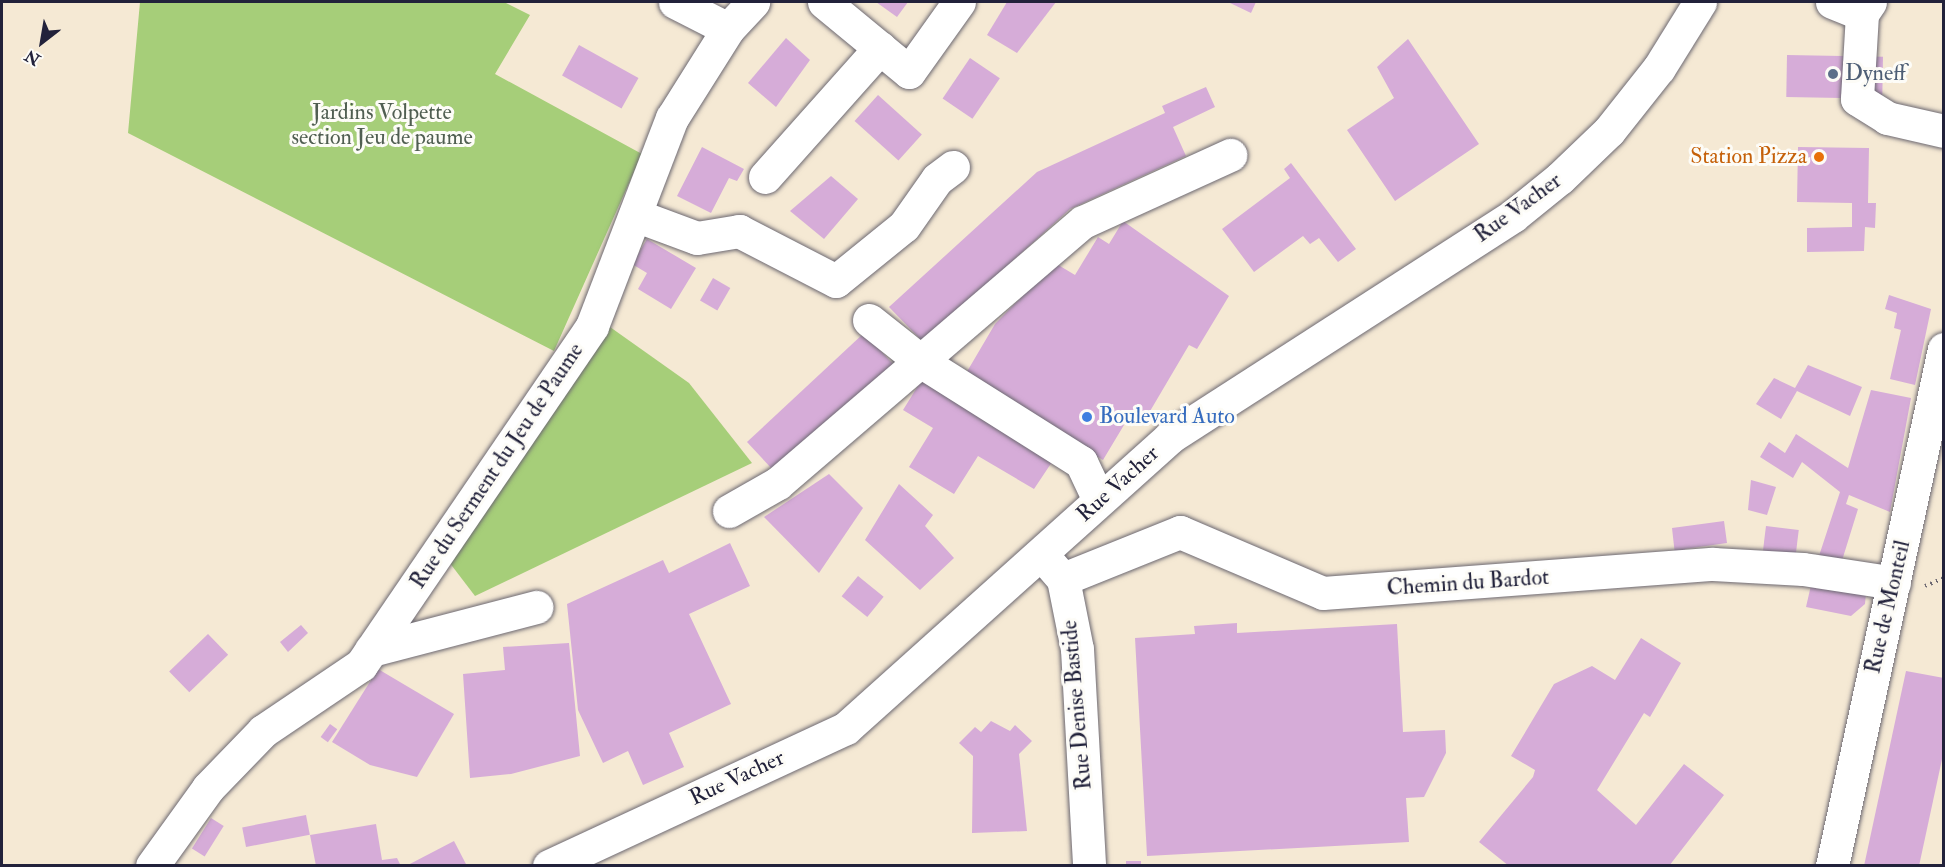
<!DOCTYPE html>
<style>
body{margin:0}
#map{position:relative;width:1945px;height:867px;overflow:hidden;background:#f5e9d4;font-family:"IM FELL Double Pica",serif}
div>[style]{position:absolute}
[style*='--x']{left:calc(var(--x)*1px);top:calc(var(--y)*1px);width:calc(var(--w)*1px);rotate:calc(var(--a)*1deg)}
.green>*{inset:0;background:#a6ce79}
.building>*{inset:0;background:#d6acd8;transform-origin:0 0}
.path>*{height:4px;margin-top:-2px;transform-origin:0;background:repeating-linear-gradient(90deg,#6c6871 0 1.5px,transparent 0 6px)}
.roads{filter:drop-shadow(0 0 2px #6c6871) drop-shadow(0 0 2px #6c6871)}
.minor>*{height:33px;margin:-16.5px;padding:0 16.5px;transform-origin:16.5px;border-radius:16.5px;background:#fff}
.dots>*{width:16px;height:16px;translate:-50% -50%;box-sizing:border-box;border:3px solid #fdfcf7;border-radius:50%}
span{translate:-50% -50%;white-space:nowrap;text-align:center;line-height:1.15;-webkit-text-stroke:6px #fdfcf7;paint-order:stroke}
.service-label{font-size:22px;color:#4e5e75}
.left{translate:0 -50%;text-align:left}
.park-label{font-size:22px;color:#505e51}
.food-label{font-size:22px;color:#c56008}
.right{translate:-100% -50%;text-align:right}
.street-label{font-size:22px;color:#22223b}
.shop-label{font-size:22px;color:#366cbe}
.frame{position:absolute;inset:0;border:3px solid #22223b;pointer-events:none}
.north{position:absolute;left:12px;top:12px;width:60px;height:60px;-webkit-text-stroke:4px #fdfcf7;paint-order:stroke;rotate:211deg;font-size:16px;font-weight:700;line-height:24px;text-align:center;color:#22223b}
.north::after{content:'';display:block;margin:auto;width:21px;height:27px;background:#22223b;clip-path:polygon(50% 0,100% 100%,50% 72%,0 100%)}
</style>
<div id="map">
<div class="green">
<div style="clip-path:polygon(140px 2px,504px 2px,530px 15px,495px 74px,642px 154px,554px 351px,128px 133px)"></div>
<div style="clip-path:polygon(610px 327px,689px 383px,752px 463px,475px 596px,446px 558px)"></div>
</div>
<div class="building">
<div style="clip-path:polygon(876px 2px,908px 2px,897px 17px)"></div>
<div style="clip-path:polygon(1007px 2px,1056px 2px,1017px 53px,987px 35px)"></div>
<div style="clip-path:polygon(1228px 2px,1256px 2px,1251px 13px)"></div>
<div style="clip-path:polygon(786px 38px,810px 60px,776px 107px,748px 83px)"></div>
<div style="clip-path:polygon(1408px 39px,1479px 144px,1395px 201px,1347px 130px,1394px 98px,1377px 67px)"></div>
<div style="left:579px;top:45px;width:68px;height:35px;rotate:29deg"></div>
<div style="left:1787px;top:55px;width:96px;height:42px;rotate:1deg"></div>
<div style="left:970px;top:58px;width:36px;height:49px;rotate:34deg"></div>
<div style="clip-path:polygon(1206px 87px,1215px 107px,1173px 127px,1186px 156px,1070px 209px,923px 342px,889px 307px,1037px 172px,1165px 113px,1162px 106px)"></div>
<div style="left:878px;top:95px;width:59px;height:35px;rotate:42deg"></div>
<div style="clip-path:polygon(702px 147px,744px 169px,737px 181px,729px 178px,711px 213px,677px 196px)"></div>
<div style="clip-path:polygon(1798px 147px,1869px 148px,1868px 203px,1876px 203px,1875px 228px,1865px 227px,1864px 251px,1807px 252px,1807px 228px,1852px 227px,1852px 203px,1797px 202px)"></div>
<div style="clip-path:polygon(1291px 163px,1356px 249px,1338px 262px,1319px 238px,1310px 244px,1303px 236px,1254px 272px,1222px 229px,1290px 178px,1284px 169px)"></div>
<div style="clip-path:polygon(831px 176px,858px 199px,824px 239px,790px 211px)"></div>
<div style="clip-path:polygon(1123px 221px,1229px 296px,1197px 349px,1189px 345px,1146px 418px,1133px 410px,1103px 460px,965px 375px,995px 324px,1055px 263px,1075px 275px,1098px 237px,1109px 244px)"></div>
<div style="clip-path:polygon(647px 239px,696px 268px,671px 309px,638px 289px,647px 273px,632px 264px)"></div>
<div style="left:713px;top:278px;width:20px;height:26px;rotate:30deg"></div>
<div style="clip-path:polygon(1889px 295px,1931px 309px,1915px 385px,1890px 379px,1901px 330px,1894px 328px,1897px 313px,1885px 309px)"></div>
<div style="left:864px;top:333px;width:47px;height:160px;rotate:47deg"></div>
<div style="clip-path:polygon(1808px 365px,1862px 387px,1850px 416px,1797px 391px,1781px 419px,1756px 404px,1774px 378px,1795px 388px)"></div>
<div style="clip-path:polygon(921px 381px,1052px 462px,1034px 489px,978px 456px,954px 494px,909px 467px,933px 428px,903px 410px)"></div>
<div style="clip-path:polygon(1871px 390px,1911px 398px,1890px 512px,1849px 495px,1846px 504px,1858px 509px,1840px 567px,1817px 562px,1840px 492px,1802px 462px,1793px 478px,1760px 457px,1769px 442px,1785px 453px,1796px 434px,1848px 468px)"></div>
<div style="clip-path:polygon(829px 474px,863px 508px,819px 573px,764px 517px)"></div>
<div style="clip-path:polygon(1751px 480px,1776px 487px,1767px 515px,1748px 510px)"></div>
<div style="clip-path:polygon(899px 484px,933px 515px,925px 526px,954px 558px,920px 590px,865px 540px)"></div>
<div style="clip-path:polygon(1724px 521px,1727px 543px,1685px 549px,1685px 554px,1675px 555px,1672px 528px)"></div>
<div style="left:1766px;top:526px;width:33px;height:32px;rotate:7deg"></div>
<div style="clip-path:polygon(730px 543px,750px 586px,689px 614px,731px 704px,669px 733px,684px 767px,643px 785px,628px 751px,603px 763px,578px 710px,567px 604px,663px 560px,669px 573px)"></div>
<div style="left:858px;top:576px;width:33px;height:26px;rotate:39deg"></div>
<div style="clip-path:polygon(1812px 581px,1866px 593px,1865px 604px,1851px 616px,1806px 607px)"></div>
<div style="clip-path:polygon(1237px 623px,1237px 633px,1397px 624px,1403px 732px,1445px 730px,1446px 753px,1424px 797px,1406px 798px,1409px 842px,1147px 856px,1135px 638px,1195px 634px,1194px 626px)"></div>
<div style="clip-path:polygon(301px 625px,308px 633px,288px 652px,280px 642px)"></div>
<div style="left:208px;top:634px;width:29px;height:54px;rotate:46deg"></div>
<div style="clip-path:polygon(1641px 638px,1681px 663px,1650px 717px,1644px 713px,1597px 790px,1636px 825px,1684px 764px,1724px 795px,1669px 866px,1509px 866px,1479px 842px,1533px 777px,1535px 770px,1511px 756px,1554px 684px,1592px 666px,1615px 680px)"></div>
<div style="clip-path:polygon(569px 643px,580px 756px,511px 774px,470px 778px,463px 674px,505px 670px,503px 647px)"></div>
<div style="clip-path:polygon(378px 669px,454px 714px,417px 777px,370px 765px,332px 742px)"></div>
<div style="clip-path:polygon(1906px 671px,1944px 678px,1944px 750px,1919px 866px,1864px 866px)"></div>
<div style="clip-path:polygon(991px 721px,1010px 731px,1015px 725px,1032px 741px,1019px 754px,1027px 831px,972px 833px,973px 756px,959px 743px,975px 727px,981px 732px)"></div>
<div style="left:330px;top:724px;width:9px;height:16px;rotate:36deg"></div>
<div style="left:306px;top:815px;width:20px;height:65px;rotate:79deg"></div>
<div style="left:211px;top:818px;width:15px;height:36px;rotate:32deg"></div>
<div style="clip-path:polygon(376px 824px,382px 860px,397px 858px,401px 866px,316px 866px,310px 835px)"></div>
<div style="clip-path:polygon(454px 841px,467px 866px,406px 866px)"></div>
<div style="left:1126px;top:861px;width:15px;height:5px"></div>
</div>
<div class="path">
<div style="--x:1925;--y:586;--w:21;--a:-23"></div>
</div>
<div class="roads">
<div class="minor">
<div style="--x:675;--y:2;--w:59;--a:27"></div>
<div style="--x:824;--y:2;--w:110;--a:39.5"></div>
<div style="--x:909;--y:72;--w:86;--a:-54.5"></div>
<div style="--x:1832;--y:2;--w:32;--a:22"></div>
<div style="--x:1870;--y:2;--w:14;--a:124"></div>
<div style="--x:1862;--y:14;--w:85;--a:93.4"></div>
<div style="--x:1857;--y:99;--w:36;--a:32"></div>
<div style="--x:1887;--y:118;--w:58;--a:12.8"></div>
<div style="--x:765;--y:177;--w:173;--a:-48.3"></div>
<div style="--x:635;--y:215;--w:66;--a:20.4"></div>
<div style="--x:697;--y:238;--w:43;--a:-9.5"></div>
<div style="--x:739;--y:231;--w:109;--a:27.3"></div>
<div style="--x:836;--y:281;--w:87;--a:-39"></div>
<div style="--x:904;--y:226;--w:57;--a:-54.9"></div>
<div style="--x:937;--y:179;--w:20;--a:-37"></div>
<div style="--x:869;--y:320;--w:68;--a:38.4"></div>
<div style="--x:922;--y:362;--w:188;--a:32.2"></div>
<div style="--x:1081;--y:462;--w:42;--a:64.7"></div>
<div style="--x:729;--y:511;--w:56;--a:-29.7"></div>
<div style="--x:778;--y:483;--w:401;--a:-40.6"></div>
<div style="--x:1083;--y:222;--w:162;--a:-24.5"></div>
<div style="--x:1049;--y:563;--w:21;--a:49"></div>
<div style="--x:1063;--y:579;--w:71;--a:78.7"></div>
<div style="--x:1077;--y:649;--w:217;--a:86.8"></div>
<div style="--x:1063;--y:579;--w:126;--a:-21.9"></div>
<div style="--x:1180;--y:532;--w:155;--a:23.1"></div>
<div style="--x:1323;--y:593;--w:391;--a:-4.3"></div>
<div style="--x:1713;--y:564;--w:90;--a:3.2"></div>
<div style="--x:1803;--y:569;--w:92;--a:8.7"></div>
<div style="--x:371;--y:650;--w:171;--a:-14.6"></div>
<div style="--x:152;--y:866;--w:96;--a:-54.3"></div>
<div style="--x:208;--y:788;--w:79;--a:-46"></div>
<div style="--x:263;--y:731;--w:118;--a:-34"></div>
<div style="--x:361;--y:665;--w:410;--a:-55.7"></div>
<div style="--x:592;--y:326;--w:223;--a:-69"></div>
<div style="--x:672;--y:118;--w:105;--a:-57.8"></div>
<div style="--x:728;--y:29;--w:37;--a:-47"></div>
<div style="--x:549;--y:866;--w:327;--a:-24.9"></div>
<div style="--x:846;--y:728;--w:435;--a:-41.9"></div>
<div style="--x:1170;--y:437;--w:408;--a:-32.8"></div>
<div style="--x:1513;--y:216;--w:60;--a:-39"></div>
<div style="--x:1560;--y:178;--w:68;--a:-43.8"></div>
<div style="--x:1609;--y:131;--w:80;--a:-51.6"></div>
<div style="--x:1659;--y:68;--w:78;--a:-58.2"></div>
<div style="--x:1832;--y:866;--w:529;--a:-77.78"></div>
</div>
</div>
<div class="dots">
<div style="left:1833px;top:74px;background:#5c6f8a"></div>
<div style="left:1819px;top:157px;background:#e8710a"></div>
<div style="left:1087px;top:417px;background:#3f7fe0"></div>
</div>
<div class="service-label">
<span class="left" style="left:1845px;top:74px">Dyneff</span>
</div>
<div class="park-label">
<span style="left:382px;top:125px">Jardins Volpette<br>section Jeu de paume</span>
</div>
<div class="food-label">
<span class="right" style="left:1807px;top:157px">Station Pizza</span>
</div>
<div class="street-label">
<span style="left:1518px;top:208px;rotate:-36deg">Rue Vacher</span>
<span style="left:497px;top:466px;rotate:-56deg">Rue du Serment du Jeu de Paume</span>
<span style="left:1118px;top:484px;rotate:-42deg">Rue Vacher</span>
<span style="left:1468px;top:583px;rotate:-4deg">Chemin du Bardot</span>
<span style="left:1888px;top:607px;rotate:-77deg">Rue de Monteil</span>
<span style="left:1077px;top:705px;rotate:-95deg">Rue Denise Bastide</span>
<span style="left:737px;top:778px;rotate:-25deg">Rue Vacher</span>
</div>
<div class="shop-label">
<span class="left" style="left:1099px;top:417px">Boulevard Auto</span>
</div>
<div class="frame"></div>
<div class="north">N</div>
</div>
